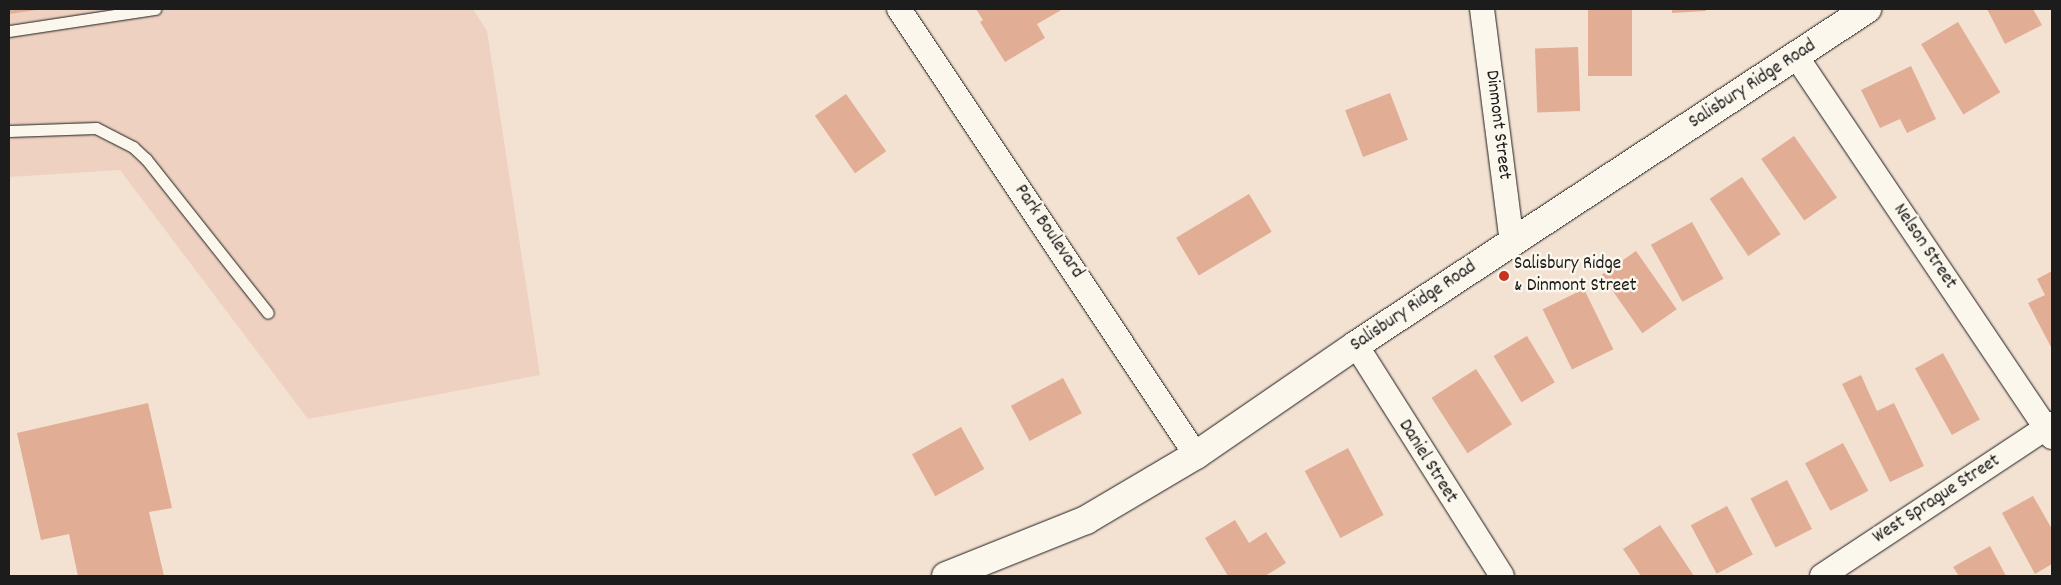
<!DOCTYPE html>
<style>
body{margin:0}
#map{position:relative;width:2061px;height:585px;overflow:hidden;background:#f3e1d2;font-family:Dekko,sans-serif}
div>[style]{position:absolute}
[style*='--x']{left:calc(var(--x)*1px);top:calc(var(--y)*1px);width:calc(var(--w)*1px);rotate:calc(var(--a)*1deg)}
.built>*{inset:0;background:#eed1c0}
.building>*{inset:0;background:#e1ad95;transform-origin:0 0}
.roads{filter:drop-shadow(0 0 1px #1c1c1c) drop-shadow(0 0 1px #1c1c1c)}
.service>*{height:11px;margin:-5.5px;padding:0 5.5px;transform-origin:5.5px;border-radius:5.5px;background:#fbf7ec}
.minor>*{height:24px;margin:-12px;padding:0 12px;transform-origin:12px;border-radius:12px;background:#fbf7ec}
.tertiary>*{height:28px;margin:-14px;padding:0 14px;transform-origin:14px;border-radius:14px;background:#fbf7ec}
.dots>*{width:14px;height:14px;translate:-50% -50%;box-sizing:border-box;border:2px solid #fbf7ec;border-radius:50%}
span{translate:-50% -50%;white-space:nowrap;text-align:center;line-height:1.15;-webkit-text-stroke:5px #fbf7ec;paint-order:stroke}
.street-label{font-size:19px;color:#1c1c1c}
.poi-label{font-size:19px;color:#1c1c1c}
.left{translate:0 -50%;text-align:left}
.frame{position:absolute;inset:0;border:10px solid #1c1c1c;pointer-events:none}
</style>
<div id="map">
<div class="built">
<div style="clip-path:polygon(9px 9px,473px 9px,487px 31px,540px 375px,308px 419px,120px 170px,9px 177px)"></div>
</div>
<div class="building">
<div style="clip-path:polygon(9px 9px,37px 9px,37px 10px,9px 14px)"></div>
<div style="clip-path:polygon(976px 9px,1063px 9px,1037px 24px,1045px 38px,1005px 62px,980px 22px,983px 20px)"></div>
<div style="left:1588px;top:9px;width:44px;height:67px"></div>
<div style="clip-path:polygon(1672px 9px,1706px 9px,1706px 11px,1672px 13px)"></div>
<div style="clip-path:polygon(1987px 9px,2033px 9px,2042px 25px,2005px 44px)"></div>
<div style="left:1958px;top:22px;width:82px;height:43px;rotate:59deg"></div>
<div style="left:1578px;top:47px;width:64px;height:43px;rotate:88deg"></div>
<div style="clip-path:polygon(1911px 66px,1936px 119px,1907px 133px,1900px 119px,1880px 128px,1861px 90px)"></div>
<div style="left:1390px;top:93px;width:50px;height:48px;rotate:69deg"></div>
<div style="left:846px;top:94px;width:70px;height:38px;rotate:55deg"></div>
<div style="left:1794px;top:136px;width:75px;height:40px;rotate:55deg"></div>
<div style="left:1742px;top:177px;width:69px;height:39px;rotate:56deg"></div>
<div style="left:1249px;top:194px;width:44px;height:85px;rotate:59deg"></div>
<div style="left:1692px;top:222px;width:65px;height:47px;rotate:61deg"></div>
<div style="left:1636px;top:251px;width:71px;height:42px;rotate:55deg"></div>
<div style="clip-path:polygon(2052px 271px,2052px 346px,2051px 347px,2028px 303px,2045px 295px,2037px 279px)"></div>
<div style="left:1584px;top:289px;width:67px;height:46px;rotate:64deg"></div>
<div style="left:1527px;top:336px;width:54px;height:39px;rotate:59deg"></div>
<div style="left:1943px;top:353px;width:76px;height:32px;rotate:61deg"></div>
<div style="left:1476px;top:369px;width:66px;height:53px;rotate:57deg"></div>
<div style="clip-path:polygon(1861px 375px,1877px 411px,1894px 403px,1924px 466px,1890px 482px,1842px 384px)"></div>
<div style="left:1063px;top:378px;width:40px;height:59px;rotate:62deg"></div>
<div style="clip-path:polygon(148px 403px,172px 508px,149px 512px,164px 576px,78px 576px,69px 534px,41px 540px,17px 433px)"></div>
<div style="left:961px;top:427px;width:48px;height:56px;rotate:61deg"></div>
<div style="left:1843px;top:443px;width:54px;height:43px;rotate:62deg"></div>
<div style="left:1348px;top:448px;width:76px;height:49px;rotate:62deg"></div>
<div style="left:1787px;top:480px;width:55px;height:41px;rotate:63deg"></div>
<div style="clip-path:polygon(2033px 496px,2052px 529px,2052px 564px,2035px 574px,2002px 513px)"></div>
<div style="left:1727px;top:506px;width:55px;height:41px;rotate:62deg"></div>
<div style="clip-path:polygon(1235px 520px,1249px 543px,1266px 532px,1286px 563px,1265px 576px,1228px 576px,1205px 538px)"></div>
<div style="clip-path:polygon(1660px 525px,1694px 576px,1641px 576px,1623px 549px)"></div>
<div style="clip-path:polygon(1990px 546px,2006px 576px,1959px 576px,1953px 567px)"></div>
</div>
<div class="roads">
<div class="service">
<div style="--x:9;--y:31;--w:148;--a:-8.6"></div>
<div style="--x:9;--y:131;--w:87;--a:-2"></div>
<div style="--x:96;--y:128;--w:42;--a:27.2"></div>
<div style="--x:133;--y:147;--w:18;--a:43"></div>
<div style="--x:146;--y:159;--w:196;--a:51.6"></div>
</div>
<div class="minor">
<div style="--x:899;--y:9;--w:536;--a:56.34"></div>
<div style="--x:1482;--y:9;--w:235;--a:82.7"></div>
<div style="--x:1796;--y:56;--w:459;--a:56.1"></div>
<div style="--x:1356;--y:345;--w:273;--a:57.7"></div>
<div style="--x:1822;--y:576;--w:276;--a:-33.5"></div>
</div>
<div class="tertiary">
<div style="--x:946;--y:576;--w:151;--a:-21.8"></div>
<div style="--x:1086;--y:520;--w:128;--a:-30.6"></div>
<div style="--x:1196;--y:455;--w:194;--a:-34.5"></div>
<div style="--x:1356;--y:345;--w:612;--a:-33.33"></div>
</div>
</div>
<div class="dots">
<div style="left:1504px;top:276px;background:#c8321e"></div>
</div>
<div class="street-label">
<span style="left:1753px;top:85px;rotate:-33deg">Salisbury Ridge Road</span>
<span style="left:1497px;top:125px;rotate:83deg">Dinmont Street</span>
<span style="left:1048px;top:232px;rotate:56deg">Park Boulevard</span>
<span style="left:1924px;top:247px;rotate:56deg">Nelson Street</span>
<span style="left:1414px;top:307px;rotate:-34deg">Salisbury Ridge Road</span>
<span style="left:1427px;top:462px;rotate:58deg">Daniel Street</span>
<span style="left:1937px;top:500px;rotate:-33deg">West Sprague Street</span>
</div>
<div class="poi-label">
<span class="left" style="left:1514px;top:276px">Salisbury Ridge<br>&amp; Dinmont Street</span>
</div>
<div class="frame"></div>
</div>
